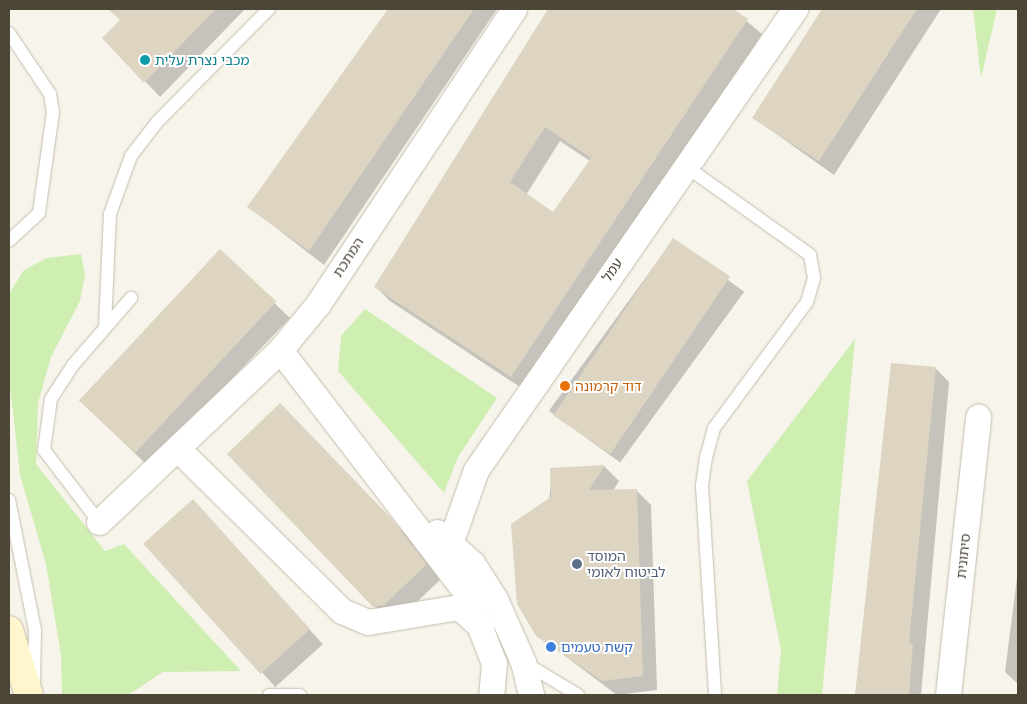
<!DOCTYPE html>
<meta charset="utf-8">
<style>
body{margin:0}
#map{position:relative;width:1027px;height:704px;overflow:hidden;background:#f7f4eb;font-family:Montserrat,"Noto Sans Hebrew",sans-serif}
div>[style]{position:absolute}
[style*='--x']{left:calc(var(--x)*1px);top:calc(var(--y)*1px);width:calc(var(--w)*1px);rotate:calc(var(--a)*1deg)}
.green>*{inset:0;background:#cfeeb1}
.shadow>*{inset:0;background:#0003;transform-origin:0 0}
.building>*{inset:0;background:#ddd4c2;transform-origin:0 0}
.roads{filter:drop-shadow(0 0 1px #c4bdac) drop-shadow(0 0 1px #c4bdac)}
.lane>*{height:12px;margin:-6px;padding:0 6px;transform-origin:6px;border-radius:6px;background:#fff}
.street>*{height:25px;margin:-12.5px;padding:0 12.5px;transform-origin:12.5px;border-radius:12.5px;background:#fff}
.secondary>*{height:28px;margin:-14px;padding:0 14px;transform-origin:14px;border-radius:14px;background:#fff6cd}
.dots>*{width:14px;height:14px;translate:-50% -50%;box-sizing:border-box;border:2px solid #fff;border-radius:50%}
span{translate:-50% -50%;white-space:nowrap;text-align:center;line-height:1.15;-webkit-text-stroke:4px #fff;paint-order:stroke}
.culture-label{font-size:14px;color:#0d838f}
.left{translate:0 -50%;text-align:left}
.street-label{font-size:14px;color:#4c4637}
.food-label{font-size:14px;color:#c56008}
.service-label{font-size:14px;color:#4e5e75}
.shop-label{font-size:14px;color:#366cbe}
.frame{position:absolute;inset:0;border:10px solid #4c4637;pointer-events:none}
</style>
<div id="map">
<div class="green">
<div style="clip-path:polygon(973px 9px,997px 9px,981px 78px)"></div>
<div style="clip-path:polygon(81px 254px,85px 275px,80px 301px,51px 357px,38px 403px,36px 464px,105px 551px,124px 544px,241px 671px,163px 672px,128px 695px,62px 695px,61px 655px,46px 564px,20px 475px,9px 377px,9px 294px,24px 270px,47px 258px)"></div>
<div style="clip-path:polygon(365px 309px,497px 398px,458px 457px,444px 493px,338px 371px,341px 336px)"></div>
<div style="clip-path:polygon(855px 339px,822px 695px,777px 695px,781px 650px,747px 481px)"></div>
</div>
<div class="shadow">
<div style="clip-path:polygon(109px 9px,245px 9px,160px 97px,104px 38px,121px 20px)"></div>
<div style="clip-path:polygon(389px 9px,497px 9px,324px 265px,249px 207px)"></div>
<div style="clip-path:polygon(evenodd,551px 9px,732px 9px,762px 34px,526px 391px,390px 301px,375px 286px,551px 9px,560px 141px,590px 161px,554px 213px,526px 195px,560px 141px)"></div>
<div style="clip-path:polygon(824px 9px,941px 9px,834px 175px,754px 118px)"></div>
<div style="left:673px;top:240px;width:88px;height:211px;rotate:36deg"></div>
<div style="clip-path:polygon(220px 251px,290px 318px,148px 466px,94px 414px)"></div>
<div style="clip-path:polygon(892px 364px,936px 369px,949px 382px,921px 695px,858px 695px)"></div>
<div style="clip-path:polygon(295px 419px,405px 534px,440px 580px,399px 619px,389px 621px,374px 606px)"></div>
<div style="clip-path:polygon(605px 467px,619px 481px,613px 491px,636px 490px,651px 505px,657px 690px,617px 695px,537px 635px,552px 469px)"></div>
<div style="left:193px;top:500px;width:194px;height:64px;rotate:48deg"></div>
<div style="clip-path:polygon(1018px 570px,1018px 684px,1005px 672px)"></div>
</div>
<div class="building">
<div style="clip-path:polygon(108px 9px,216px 9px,144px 83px,102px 38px,120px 20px)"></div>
<div style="clip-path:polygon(388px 9px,474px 9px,309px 251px,247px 207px)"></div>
<div style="clip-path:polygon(evenodd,548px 9px,733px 9px,748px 19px,511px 377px,374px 287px,548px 9px,545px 127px,591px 158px,553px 212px,510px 182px,545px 127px)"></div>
<div style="clip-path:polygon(822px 9px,917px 9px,819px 161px,752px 118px)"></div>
<div style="left:673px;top:238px;width:69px;height:214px;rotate:34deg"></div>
<div style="left:220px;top:249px;width:77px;height:207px;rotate:43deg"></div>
<div style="clip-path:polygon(891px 363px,936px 367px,909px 643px,913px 644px,909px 695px,855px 695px)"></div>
<div style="clip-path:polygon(280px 403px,391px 518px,427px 564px,384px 605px,373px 607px,227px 454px)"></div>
<div style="clip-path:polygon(605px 465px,589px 490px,637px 489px,643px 676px,602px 681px,536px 636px,517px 604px,511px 524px,551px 497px,550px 468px)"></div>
<div style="left:193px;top:499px;width:175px;height:67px;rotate:48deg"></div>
</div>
<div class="roads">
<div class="lane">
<div style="--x:9;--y:33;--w:73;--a:56.1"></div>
<div style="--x:50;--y:94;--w:18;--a:81"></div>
<div style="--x:53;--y:112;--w:102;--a:97.9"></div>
<div style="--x:39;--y:213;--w:41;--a:137"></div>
<div style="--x:684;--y:165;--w:155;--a:35.5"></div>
<div style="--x:810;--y:255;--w:23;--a:80"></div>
<div style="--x:814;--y:278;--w:25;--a:106"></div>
<div style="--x:807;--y:302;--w:157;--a:126.4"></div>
<div style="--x:714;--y:428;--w:30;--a:105"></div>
<div style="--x:706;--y:457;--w:29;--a:98"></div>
<div style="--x:702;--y:486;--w:209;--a:86.4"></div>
<div style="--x:105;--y:327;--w:113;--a:-87.5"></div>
<div style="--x:110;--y:214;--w:62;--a:-70.1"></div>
<div style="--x:131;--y:156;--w:44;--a:-52.4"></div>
<div style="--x:158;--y:121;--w:158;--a:-45.3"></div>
<div style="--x:9;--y:500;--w:133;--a:78.7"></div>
<div style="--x:35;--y:630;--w:53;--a:91.1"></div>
<div style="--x:99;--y:522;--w:91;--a:-127.4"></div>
<div style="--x:44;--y:450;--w:51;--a:-82.2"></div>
<div style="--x:51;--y:399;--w:40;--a:-57.1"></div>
<div style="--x:73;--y:365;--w:89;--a:-49.1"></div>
<div style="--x:525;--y:663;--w:62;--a:31.1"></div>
<div style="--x:269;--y:695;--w:31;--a:0"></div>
</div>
<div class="street">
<div style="--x:280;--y:350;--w:305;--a:52.5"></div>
<div style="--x:466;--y:592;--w:76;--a:68.5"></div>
<div style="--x:494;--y:663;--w:32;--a:95"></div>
<div style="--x:177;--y:448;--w:232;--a:44.7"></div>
<div style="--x:342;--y:611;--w:28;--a:23"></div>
<div style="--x:368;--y:622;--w:92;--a:-9.4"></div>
<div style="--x:459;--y:607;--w:30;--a:42"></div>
<div style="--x:99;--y:522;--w:250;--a:-43.5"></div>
<div style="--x:280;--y:350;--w:60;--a:-50.4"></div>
<div style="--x:318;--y:304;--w:354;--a:-56.4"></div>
<div style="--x:437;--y:532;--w:47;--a:41.5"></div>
<div style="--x:472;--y:563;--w:43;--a:57.4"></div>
<div style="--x:495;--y:599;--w:69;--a:66"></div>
<div style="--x:523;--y:662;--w:34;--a:76"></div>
<div style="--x:450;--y:543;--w:77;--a:-70.4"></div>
<div style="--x:476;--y:470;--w:561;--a:-55.32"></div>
<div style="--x:948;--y:695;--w:280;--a:-83.8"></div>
</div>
<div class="secondary">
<div style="--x:9;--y:630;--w:68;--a:72.9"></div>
</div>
</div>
<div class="dots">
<div style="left:145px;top:60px;background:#0f9aa8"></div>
<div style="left:565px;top:386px;background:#e8710a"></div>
<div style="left:577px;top:564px;background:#5c6f8a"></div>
<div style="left:551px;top:647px;background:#3f7fe0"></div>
</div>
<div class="culture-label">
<span class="left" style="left:155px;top:60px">מכבי נצרת עלית</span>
</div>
<div class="street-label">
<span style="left:348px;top:257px;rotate:-57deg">המתכת</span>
<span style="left:612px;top:270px;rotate:-56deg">עמל</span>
<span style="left:963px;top:556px;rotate:-84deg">סיתונית</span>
</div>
<div class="food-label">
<span class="left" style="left:575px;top:386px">דוד קרמונה</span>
</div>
<div class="service-label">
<span class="left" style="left:587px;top:564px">המוסד<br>לביטוח לאומי</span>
</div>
<div class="shop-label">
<span class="left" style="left:561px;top:647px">קשת טעמים</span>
</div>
<div class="frame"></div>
</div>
